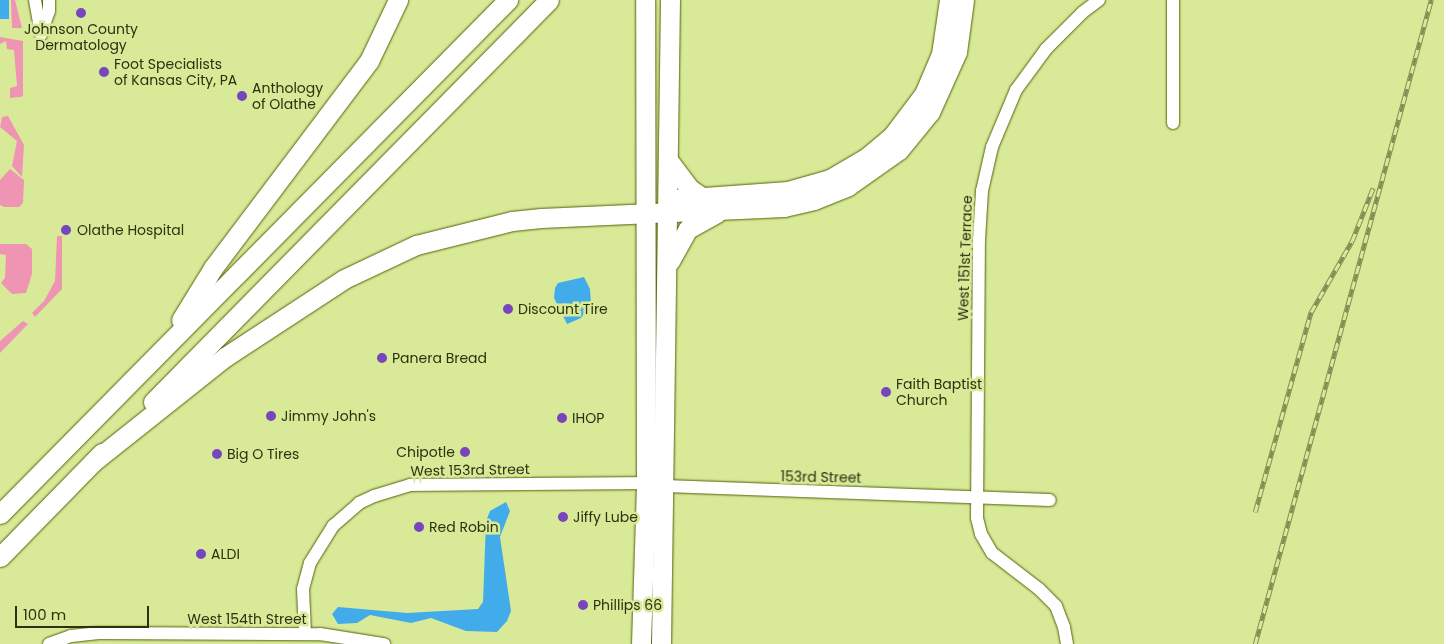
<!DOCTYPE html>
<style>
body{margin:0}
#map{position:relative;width:1444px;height:644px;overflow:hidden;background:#d8ea98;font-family:Poppins,sans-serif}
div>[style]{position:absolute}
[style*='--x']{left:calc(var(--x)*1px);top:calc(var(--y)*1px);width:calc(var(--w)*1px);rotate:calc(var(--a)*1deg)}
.green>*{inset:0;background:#ef94b2}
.water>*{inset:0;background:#42aceb;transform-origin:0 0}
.roads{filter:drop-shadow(0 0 1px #546207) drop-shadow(0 0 1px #546207)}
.minor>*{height:12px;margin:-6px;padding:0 6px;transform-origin:6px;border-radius:6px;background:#fff}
.highway>*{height:19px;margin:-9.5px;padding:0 9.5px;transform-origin:9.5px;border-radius:9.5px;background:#fff}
.rail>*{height:4.5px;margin-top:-2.25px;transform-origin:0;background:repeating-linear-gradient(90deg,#d8ea98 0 8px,#828f54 0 16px);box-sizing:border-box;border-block:1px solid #828f54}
.dots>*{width:14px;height:14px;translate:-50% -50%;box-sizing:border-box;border:2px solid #d8ea98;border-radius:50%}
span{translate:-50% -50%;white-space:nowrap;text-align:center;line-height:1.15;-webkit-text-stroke:5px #d8ea98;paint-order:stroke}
.poi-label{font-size:14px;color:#2b3210}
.left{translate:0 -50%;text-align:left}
.right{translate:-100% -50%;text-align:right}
.street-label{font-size:14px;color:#2b3210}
.scale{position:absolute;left:15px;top:606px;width:134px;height:22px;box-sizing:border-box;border:2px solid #2b3210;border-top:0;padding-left:6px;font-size:15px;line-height:18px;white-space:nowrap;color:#2b3210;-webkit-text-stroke:4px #d8ea98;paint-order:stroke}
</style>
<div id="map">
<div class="green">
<div style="clip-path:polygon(11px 0,15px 0,22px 28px,12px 28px)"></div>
<div style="clip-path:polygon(0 37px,23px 41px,23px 96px,20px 97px,10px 98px,10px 88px,17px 86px,14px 50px,7px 49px,6px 41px,0 44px)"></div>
<div style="clip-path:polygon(8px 116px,24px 145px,22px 177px,12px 166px,17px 141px,0 127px,2px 117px)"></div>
<div style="clip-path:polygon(10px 169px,24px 180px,23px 203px,19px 207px,4px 207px,0 205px,0 180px)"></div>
<div style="clip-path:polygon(57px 236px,62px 236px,62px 289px,35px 317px,32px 313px,44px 301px,55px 281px)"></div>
<div style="clip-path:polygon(0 244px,26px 244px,32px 249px,32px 274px,26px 293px,12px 294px,1px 283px,5px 278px,6px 255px,0 254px)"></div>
<div style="clip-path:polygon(23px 321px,28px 324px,0 353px,0 341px)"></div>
</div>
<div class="water">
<div style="left:0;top:0;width:9px;height:19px"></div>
<div style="clip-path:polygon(584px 277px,590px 289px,591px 303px,581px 318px,567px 324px,554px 298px,555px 288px,558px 283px)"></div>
<div style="clip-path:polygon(506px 502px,510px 511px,500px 537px,511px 611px,507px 621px,497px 632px,466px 631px,431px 618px,411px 623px,370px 615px,357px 623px,338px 624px,332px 614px,338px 607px,407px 613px,478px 609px,483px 602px,486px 521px,490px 511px)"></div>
</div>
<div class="roads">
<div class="minor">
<div style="--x:35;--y:0;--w:35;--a:80"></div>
<div style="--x:1173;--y:0;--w:123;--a:90"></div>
<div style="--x:41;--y:34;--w:24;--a:-71"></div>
<div style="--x:49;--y:11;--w:11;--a:-90"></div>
<div style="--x:664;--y:486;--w:386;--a:2.1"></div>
<div style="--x:305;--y:634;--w:45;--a:-92.5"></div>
<div style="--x:303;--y:589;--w:27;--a:-75"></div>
<div style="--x:310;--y:563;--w:44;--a:-58.1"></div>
<div style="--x:333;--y:526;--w:35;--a:-41"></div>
<div style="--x:359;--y:503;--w:17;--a:-25"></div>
<div style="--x:374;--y:496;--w:38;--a:-17"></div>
<div style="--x:410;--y:485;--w:236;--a:-0.5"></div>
<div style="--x:49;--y:644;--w:23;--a:-20"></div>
<div style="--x:71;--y:636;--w:28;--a:-6"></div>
<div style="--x:99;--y:633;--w:221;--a:0.3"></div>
<div style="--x:320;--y:634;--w:65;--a:8.9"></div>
<div style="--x:1067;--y:644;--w:17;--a:-100"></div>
<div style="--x:1064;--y:627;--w:22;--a:-111"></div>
<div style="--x:1056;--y:606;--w:24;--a:-135"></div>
<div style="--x:1039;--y:589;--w:59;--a:-142.5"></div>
<div style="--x:992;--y:553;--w:22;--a:-120"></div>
<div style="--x:981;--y:534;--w:16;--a:-104"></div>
<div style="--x:977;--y:518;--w:278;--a:-89.6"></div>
<div style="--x:979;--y:240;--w:49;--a:-86.5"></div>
<div style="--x:982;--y:191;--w:45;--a:-77.2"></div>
<div style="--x:992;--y:147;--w:62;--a:-67.2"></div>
<div style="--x:1016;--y:90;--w:51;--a:-53.8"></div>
<div style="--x:1046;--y:49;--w:52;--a:-45"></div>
<div style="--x:1083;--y:12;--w:20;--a:-37"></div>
</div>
<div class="highway">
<div style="--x:668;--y:160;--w:36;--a:53"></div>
<div style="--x:690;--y:189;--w:14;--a:34"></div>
<div style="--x:676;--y:199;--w:112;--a:-4.1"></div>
<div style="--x:788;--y:191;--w:44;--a:-15.9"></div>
<div style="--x:830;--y:179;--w:42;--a:-30.3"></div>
<div style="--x:866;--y:158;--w:35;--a:-40"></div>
<div style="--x:893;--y:135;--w:51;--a:-52.9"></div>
<div style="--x:924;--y:94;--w:43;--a:-67"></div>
<div style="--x:941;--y:54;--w:55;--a:-81.6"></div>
<div style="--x:670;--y:261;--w:37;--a:-61"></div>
<div style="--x:688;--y:229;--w:33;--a:-29"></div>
<div style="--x:181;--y:320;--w:61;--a:-58.4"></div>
<div style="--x:213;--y:268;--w:259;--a:-53"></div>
<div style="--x:369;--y:61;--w:68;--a:-64.6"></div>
<div style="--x:153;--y:402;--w:564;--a:-45.43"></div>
<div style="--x:93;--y:462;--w:169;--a:-38.5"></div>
<div style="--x:225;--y:357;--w:142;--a:-33.2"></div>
<div style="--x:344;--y:279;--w:80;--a:-25.3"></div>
<div style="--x:416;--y:245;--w:99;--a:-14"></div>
<div style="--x:512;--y:221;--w:29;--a:-6"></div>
<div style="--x:541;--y:218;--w:243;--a:-2.6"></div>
<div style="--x:784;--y:207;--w:31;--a:-13"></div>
<div style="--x:814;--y:200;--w:37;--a:-22"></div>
<div style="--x:848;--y:186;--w:62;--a:-35.2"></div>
<div style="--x:899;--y:150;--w:49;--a:-50.8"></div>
<div style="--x:930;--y:112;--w:66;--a:-65.8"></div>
<div style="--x:957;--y:52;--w:52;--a:-82.3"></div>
<div style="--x:0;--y:514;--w:723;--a:-45.34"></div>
<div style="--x:0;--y:557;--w:146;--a:-45.6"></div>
<div style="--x:641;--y:644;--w:161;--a:-88.2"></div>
<div style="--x:646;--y:483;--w:483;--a:-90.1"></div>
<div style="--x:661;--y:644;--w:644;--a:-89.2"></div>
</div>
</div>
<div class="rail">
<div style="--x:1255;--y:512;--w:208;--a:-74.4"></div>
<div style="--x:1311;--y:312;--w:82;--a:-60"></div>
<div style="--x:1352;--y:241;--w:57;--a:-68.4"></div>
<div style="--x:1255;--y:644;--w:668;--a:-74.71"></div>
</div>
<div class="dots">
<div style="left:81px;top:13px;background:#7746be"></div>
<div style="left:104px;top:72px;background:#7746be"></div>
<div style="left:242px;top:96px;background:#7746be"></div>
<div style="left:66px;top:230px;background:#7746be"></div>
<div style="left:508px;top:309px;background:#7746be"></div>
<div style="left:382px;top:358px;background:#7746be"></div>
<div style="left:886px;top:392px;background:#7746be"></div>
<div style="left:271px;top:416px;background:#7746be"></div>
<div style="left:562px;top:418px;background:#7746be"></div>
<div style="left:465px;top:452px;background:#7746be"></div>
<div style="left:217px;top:454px;background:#7746be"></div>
<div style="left:563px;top:517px;background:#7746be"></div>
<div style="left:419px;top:527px;background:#7746be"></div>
<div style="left:201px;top:554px;background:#7746be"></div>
<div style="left:583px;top:605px;background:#7746be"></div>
</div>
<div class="poi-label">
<span style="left:81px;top:37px">Johnson County<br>Dermatology</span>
<span class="left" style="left:114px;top:72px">Foot Specialists<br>of Kansas City, PA</span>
<span class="left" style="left:252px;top:96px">Anthology<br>of Olathe</span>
<span class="left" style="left:77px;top:230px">Olathe Hospital</span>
<span class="left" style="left:518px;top:309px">Discount Tire</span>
<span class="left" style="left:392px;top:358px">Panera Bread</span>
<span class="left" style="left:896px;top:392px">Faith Baptist<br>Church</span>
<span class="left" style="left:281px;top:416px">Jimmy John's</span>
<span class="left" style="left:572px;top:418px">IHOP</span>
<span class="right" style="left:455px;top:452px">Chipotle</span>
<span class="left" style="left:227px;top:454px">Big O Tires</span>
<span class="left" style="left:573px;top:517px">Jiffy Lube</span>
<span class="left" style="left:429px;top:527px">Red Robin</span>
<span class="left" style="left:211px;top:554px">ALDI</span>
<span class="left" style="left:593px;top:605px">Phillips 66</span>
</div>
<div class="street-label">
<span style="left:965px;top:258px;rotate:-88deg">West 151st Terrace</span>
<span style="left:470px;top:470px;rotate:-1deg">West 153rd Street</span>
<span style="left:821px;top:477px;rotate:1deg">153rd Street</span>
<span style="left:247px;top:619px">West 154th Street</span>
</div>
<div class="scale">100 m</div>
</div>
